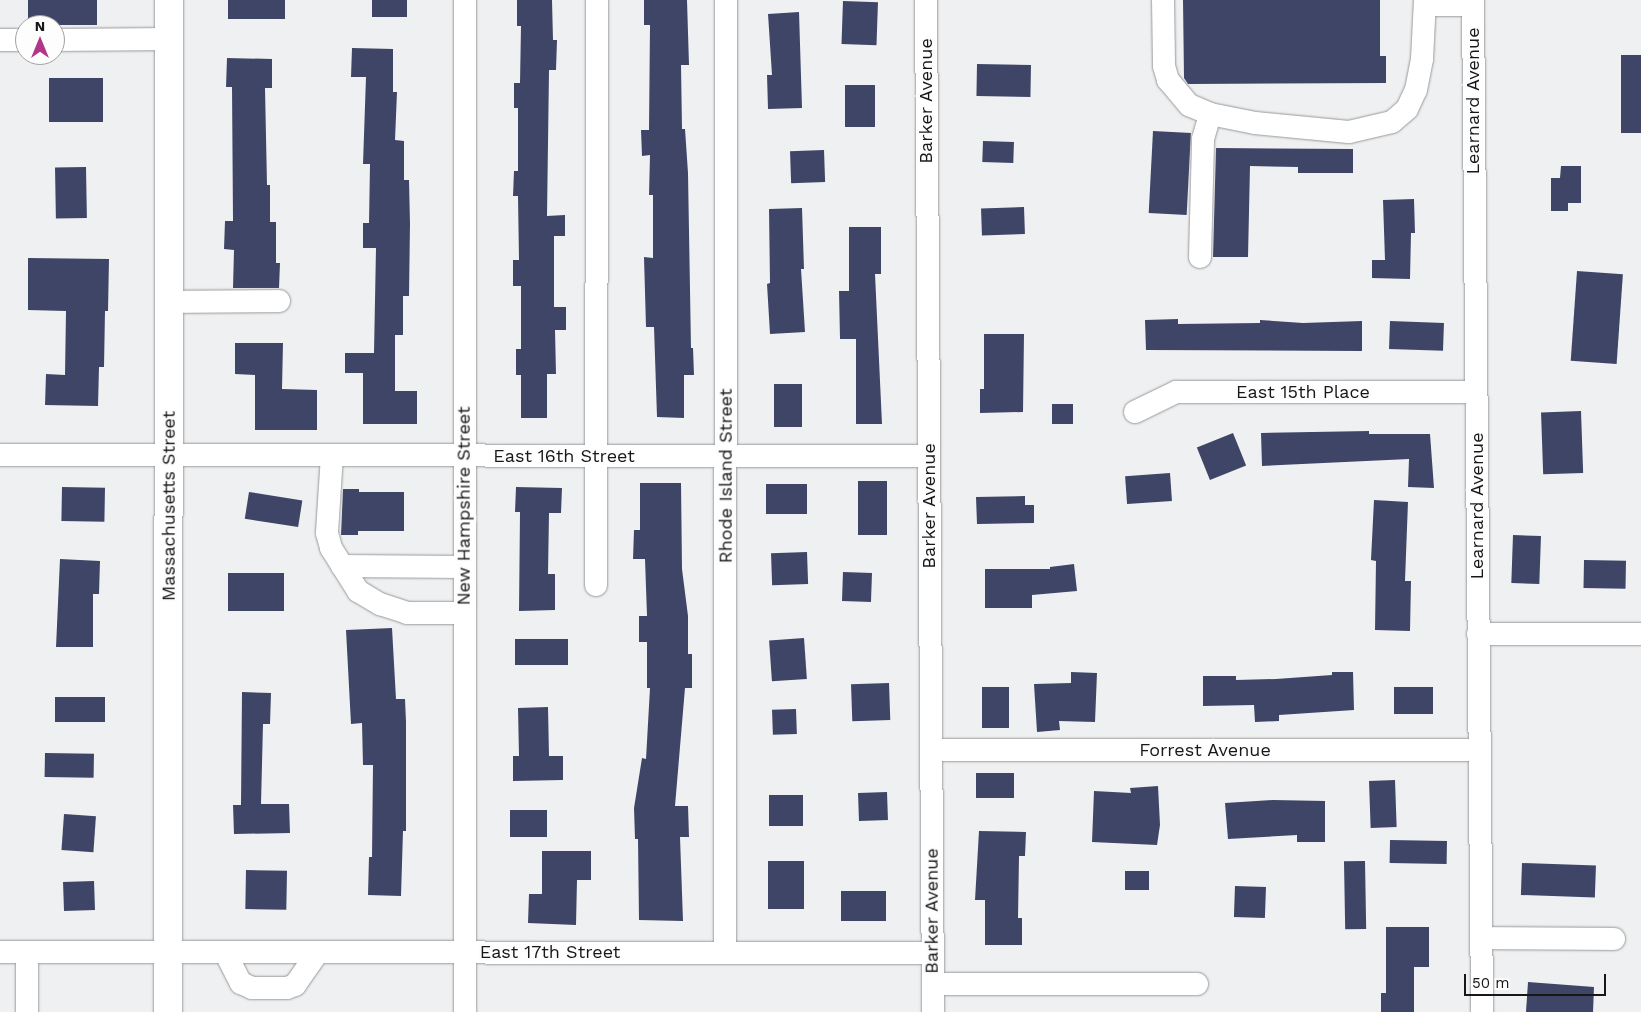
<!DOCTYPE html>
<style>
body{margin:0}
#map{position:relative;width:1641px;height:1012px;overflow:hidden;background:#eff0f1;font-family:"Work Sans",sans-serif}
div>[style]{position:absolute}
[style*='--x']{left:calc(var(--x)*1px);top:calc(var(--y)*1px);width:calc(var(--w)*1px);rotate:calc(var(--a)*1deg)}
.building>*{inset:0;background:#3f4566;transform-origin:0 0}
.roads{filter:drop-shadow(0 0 1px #99999a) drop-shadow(0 0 1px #99999a)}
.minor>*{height:22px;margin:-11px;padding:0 11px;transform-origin:11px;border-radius:11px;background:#fff}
.major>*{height:28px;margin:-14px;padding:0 14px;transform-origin:14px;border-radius:14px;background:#fff}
span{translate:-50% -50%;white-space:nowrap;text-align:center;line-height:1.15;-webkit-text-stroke:5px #fdfdfe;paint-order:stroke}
.street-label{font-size:18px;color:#171718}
.north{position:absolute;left:15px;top:15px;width:50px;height:50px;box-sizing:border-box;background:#fdfdfe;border:1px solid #a1a1a2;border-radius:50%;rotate:0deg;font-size:14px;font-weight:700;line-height:20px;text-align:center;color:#171718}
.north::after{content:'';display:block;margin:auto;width:18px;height:22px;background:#b23687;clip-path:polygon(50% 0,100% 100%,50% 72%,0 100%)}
.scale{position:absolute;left:1464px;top:974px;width:142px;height:22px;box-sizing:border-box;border:2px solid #171718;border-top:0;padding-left:6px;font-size:15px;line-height:18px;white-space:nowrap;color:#171718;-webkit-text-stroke:4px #fdfdfe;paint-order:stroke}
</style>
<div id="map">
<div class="building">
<div style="left:28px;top:0;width:69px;height:25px"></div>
<div style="left:228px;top:0;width:57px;height:19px"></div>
<div style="left:372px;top:0;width:35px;height:17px"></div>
<div style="clip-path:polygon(517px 0,552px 0,553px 40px,557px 40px,556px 70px,549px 70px,547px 216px,565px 215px,565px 236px,554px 236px,554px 307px,566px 307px,566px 330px,555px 330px,556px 374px,547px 374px,547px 418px,521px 418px,521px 375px,516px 375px,516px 349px,521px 349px,521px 286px,513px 286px,513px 260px,519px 260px,518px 196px,513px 196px,514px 171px,518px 171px,518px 108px,514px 108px,514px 83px,520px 83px,521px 26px,517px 26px)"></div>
<div style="clip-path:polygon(644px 0,687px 0,689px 65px,681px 65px,682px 129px,685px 129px,688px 173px,691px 348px,693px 348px,694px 375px,684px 375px,684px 418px,657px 417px,654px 327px,646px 327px,644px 257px,653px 258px,653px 195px,649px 195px,650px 155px,642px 156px,641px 130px,649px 130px,650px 25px,644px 25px)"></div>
<div style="clip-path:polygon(1183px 0,1380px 0,1380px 56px,1386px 56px,1386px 83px,1188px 84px,1184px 78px)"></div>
<div style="left:843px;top:1px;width:35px;height:43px;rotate:2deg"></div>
<div style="clip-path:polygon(799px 12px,802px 108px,768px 109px,767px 75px,772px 75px,768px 14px)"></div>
<div style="clip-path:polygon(352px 48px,393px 49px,393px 92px,397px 92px,395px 140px,404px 141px,404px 180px,409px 180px,410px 224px,409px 296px,403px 296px,403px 335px,395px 335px,395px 391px,417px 391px,417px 424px,363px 424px,363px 373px,345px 373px,345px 353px,374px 353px,376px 248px,363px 248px,363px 223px,369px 223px,370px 164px,363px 164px,366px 77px,351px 77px)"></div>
<div style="left:1621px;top:55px;width:20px;height:78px"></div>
<div style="clip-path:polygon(227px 58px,272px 59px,272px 88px,265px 88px,267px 185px,270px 185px,270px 222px,276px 222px,276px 263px,280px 263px,279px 288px,233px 288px,234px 250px,224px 249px,225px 221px,233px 221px,232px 87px,226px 87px)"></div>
<div style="left:977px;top:64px;width:54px;height:32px;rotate:1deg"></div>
<div style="left:49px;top:78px;width:54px;height:44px"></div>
<div style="left:845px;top:85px;width:30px;height:42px"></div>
<div style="left:1153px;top:131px;width:38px;height:82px;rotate:3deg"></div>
<div style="left:983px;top:141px;width:31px;height:21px;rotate:2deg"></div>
<div style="clip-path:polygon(1216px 148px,1353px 149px,1353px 173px,1298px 173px,1298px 167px,1250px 166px,1248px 257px,1213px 257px)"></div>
<div style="left:824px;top:150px;width:32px;height:34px;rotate:88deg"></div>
<div style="clip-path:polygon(1561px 166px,1581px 166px,1581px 203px,1568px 203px,1568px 211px,1551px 211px,1551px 178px,1560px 178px)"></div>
<div style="left:86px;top:167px;width:51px;height:31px;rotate:89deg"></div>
<div style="clip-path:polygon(1414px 199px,1415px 233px,1411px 233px,1410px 279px,1372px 278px,1372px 260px,1385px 260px,1383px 200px)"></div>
<div style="left:1024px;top:207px;width:27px;height:43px;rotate:88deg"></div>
<div style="clip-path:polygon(802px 208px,804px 269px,801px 269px,805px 332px,770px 334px,767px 284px,770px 283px,769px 209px)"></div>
<div style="clip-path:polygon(849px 227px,881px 227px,881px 274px,875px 274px,882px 424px,856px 424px,856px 339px,840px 339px,839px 291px,849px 291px)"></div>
<div style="clip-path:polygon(28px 258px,109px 259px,108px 311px,105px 311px,104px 367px,99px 367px,98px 406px,45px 405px,46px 374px,65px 375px,66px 311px,28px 310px)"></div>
<div style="left:1577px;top:271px;width:46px;height:90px;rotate:4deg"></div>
<div style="clip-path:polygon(1178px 319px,1178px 324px,1260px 323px,1260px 320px,1303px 323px,1362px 321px,1362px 351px,1146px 350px,1145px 320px)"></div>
<div style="left:1390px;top:321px;width:54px;height:28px;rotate:2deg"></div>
<div style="clip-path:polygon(984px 334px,1024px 334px,1023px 412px,980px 413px,980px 389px,984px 389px)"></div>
<div style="clip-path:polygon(235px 343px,283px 343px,282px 389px,317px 390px,317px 430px,255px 430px,255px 375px,235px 374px)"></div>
<div style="left:774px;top:384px;width:28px;height:43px"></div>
<div style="left:1052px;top:404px;width:21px;height:20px"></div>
<div style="left:1581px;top:411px;width:62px;height:40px;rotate:88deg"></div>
<div style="clip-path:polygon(1369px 431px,1369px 434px,1430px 434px,1434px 488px,1408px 487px,1409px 459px,1262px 466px,1261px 433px)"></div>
<div style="left:1233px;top:433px;width:35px;height:39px;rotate:68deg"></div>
<div style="left:1170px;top:473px;width:28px;height:45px;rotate:86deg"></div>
<div style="left:858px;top:481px;width:29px;height:54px"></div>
<div style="clip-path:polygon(640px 483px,681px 483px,682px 569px,688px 616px,688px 654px,692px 654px,692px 688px,685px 688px,675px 806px,688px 806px,689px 837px,680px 837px,683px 921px,639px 920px,638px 839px,635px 839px,634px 808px,642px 758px,646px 759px,650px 688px,647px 688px,647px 642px,639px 642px,639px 616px,647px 616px,645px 559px,633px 559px,634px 530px,640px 530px)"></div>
<div style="left:766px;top:484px;width:41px;height:30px"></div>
<div style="left:62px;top:487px;width:43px;height:34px;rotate:1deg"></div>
<div style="clip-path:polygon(516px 487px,562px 488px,561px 513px,549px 513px,548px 574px,555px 574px,555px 610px,519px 611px,520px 512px,515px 512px)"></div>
<div style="clip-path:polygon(343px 489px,359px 489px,359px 492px,404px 492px,404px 531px,358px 531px,358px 535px,341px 535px)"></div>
<div style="left:249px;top:492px;width:54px;height:27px;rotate:9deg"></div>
<div style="clip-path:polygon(1025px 496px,1025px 505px,1034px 505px,1034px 523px,977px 524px,976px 497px)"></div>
<div style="clip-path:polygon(1374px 500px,1408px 502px,1405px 581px,1411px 581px,1410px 631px,1375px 630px,1376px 561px,1371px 560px)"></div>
<div style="left:1513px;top:535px;width:28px;height:48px;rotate:2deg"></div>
<div style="left:807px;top:552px;width:32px;height:36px;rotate:88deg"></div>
<div style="clip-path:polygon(60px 559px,100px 561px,99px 594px,93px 594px,93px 647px,56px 647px)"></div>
<div style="left:1584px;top:560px;width:42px;height:28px;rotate:1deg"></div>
<div style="clip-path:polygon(1074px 564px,1077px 591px,1032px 595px,1032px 608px,985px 608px,985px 569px,1050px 569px,1050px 567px)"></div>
<div style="left:843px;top:572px;width:29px;height:29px;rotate:2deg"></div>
<div style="left:284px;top:573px;width:38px;height:56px;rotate:90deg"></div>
<div style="clip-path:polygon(392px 628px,396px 699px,405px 699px,406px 722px,406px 831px,403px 831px,401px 896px,368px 895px,369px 857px,372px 857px,373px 765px,363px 765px,362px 723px,351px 724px,346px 630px)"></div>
<div style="left:804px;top:638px;width:41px;height:35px;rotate:86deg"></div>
<div style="left:515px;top:639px;width:53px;height:26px"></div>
<div style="clip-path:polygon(1071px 672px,1097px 673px,1095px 722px,1059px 721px,1060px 730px,1037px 732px,1034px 684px,1071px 683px)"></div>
<div style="clip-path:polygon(1332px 672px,1353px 672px,1354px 710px,1279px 715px,1279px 721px,1255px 722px,1254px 705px,1203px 706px,1203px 676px,1236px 676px,1236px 680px,1276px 679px,1332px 675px)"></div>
<div style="left:889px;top:683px;width:37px;height:38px;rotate:88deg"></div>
<div style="left:982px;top:687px;width:27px;height:41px"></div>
<div style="left:1394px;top:687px;width:39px;height:27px"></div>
<div style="clip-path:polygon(242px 692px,271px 693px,270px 724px,263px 724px,261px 804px,289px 804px,290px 833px,234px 834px,233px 805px,241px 805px)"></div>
<div style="left:55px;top:697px;width:50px;height:25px"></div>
<div style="clip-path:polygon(548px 707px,549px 756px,563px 756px,563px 780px,513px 781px,513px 756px,519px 756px,518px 708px)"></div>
<div style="left:796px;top:709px;width:25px;height:24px;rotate:88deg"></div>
<div style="left:45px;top:753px;width:49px;height:24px;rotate:1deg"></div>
<div style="left:976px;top:773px;width:38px;height:25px"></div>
<div style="left:1395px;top:780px;width:47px;height:26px;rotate:88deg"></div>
<div style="clip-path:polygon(1158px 786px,1160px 825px,1157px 845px,1092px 842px,1094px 791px,1131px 793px,1130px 788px)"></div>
<div style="left:887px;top:792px;width:28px;height:29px;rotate:88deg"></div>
<div style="left:769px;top:795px;width:34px;height:31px"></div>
<div style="clip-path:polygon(1273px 800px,1325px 801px,1325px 842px,1297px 842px,1297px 835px,1228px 839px,1225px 803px)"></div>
<div style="left:510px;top:810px;width:37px;height:27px"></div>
<div style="left:64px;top:814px;width:32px;height:36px;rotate:4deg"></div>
<div style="clip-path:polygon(979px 831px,1026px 832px,1025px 856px,1019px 856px,1018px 918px,1022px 918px,1022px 945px,985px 945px,985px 900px,975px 900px)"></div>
<div style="left:1390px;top:840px;width:57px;height:23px;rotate:1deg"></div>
<div style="clip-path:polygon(542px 851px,591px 851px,591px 880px,577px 880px,576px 925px,528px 923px,529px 894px,542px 894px)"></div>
<div style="left:768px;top:861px;width:36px;height:48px"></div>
<div style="left:1365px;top:861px;width:68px;height:21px;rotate:89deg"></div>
<div style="left:1522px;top:863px;width:74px;height:32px;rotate:2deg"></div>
<div style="left:246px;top:870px;width:41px;height:39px;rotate:1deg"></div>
<div style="left:1149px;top:871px;width:19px;height:24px;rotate:90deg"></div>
<div style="left:94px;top:881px;width:29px;height:31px;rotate:88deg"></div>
<div style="left:1235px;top:886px;width:31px;height:31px;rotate:2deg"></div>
<div style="left:841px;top:891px;width:45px;height:30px"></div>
<div style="clip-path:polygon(1386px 927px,1429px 927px,1429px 967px,1414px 967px,1414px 1012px,1381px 1012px,1381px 993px,1386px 993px)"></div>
<div style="clip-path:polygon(1528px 982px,1594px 987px,1593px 1012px,1526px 1012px)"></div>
</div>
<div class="roads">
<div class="minor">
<div style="--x:926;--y:0;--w:1012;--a:89.6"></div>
<div style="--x:1163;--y:0;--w:66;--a:89.1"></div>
<div style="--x:1164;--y:66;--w:15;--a:74"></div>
<div style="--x:1168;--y:80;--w:33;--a:50"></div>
<div style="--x:1189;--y:105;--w:23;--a:23"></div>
<div style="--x:1210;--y:114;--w:46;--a:11.3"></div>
<div style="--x:1255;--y:123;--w:94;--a:5.5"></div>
<div style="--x:1349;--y:132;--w:44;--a:-13.1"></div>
<div style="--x:1392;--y:122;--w:20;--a:-41"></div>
<div style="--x:1407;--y:109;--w:21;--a:-65"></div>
<div style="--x:1416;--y:90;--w:32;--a:-79"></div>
<div style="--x:1422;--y:59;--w:59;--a:-87.1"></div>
<div style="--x:1473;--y:0;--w:1012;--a:89.49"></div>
<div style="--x:1425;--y:5;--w:48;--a:0"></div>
<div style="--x:0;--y:40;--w:25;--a:0"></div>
<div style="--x:55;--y:40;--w:114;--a:-0.5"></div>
<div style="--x:1200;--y:257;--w:118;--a:-88.5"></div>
<div style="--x:1203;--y:139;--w:26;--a:-74"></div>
<div style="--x:169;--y:302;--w:110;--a:-0.5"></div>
<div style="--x:1135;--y:412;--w:46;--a:-26"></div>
<div style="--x:1176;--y:392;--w:300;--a:0"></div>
<div style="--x:0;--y:455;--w:929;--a:0.06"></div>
<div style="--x:332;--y:455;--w:78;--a:93.7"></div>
<div style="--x:327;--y:533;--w:16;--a:75"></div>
<div style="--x:331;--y:548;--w:51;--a:57.9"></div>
<div style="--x:358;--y:591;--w:26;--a:31"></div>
<div style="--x:380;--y:604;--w:28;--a:18"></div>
<div style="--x:407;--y:613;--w:57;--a:0"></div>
<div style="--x:342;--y:566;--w:122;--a:0.5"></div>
<div style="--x:596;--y:585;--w:585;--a:-89.9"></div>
<div style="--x:1478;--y:634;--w:163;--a:0"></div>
<div style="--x:931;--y:750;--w:548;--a:0"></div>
<div style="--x:1481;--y:938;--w:133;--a:0.4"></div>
<div style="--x:0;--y:952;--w:932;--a:0.06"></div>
<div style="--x:27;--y:952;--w:60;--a:90"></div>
<div style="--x:225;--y:952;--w:35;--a:63"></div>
<div style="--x:241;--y:983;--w:12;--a:24"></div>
<div style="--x:252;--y:988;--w:35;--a:0"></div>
<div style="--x:287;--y:988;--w:9;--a:-21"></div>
<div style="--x:295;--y:985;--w:40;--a:-55.1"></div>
<div style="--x:725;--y:952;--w:952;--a:-89.94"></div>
<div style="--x:933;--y:984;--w:264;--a:0"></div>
<div style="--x:465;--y:1012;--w:1012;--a:-90"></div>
</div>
<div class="major">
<div style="--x:168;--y:1012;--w:1012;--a:-89.94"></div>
</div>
</div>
<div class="street-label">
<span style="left:926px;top:101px;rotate:-90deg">Barker Avenue</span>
<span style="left:1473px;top:101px;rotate:-90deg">Learnard Avenue</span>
<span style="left:1303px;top:392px">East 15th Place</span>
<span style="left:564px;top:456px">East 16th Street</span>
<span style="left:726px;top:476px;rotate:-90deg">Rhode Island Street</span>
<span style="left:169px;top:506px;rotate:-90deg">Massachusetts Street</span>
<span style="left:464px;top:506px;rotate:-90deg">New Hampshire Street</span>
<span style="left:929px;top:506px;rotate:-90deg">Barker Avenue</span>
<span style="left:1477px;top:506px;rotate:-90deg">Learnard Avenue</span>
<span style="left:1205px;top:750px">Forrest Avenue</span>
<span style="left:932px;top:911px;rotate:-90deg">Barker Avenue</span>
<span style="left:550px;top:952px">East 17th Street</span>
</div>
<div class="north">N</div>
<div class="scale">50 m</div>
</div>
